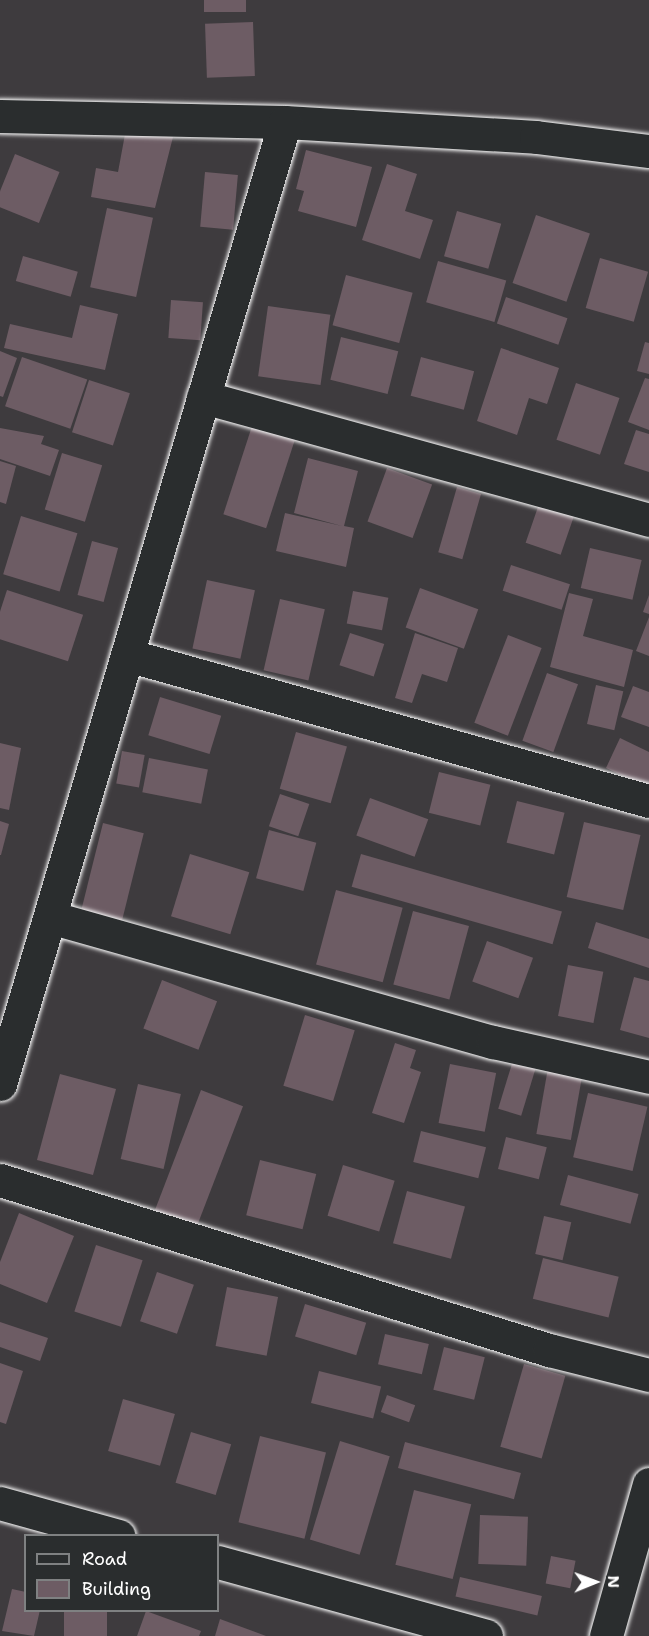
<!DOCTYPE html>
<style>
body{margin:0}
#map{position:relative;width:649px;height:1636px;overflow:hidden;background:#3e3b3e;font-family:"Shantell Sans",sans-serif}
div>[style]{position:absolute}
[style*='--x']{left:calc(var(--x)*1px);top:calc(var(--y)*1px);width:calc(var(--w)*1px);rotate:calc(var(--a)*1deg)}
.building>*{inset:0;background:#6d5c64;transform-origin:0 0}
.roads{filter:drop-shadow(0 0 2px #fff) drop-shadow(0 0 2px #fff)}
.minor>*{height:33px;margin:-16.5px;padding:0 16.5px;transform-origin:16.5px;border-radius:16.5px;background:#2a2d2e}
.secondary>*{height:33px;margin:-16.5px;padding:0 16.5px;transform-origin:16.5px;border-radius:16.5px;background:#2a2d2e}
span{translate:-50% -50%;white-space:nowrap;text-align:center;line-height:1.15;-webkit-text-stroke:6px #2a2d2e;paint-order:stroke}
.legend{position:absolute;left:24px;top:1534px;width:195px;height:78px;box-sizing:border-box;background:#2a2d2e;border:2px solid #7f8182;margin:0;padding:8px 10px;list-style:none;font-size:18px;color:#fff}
.legend li{display:flex;align-items:center;gap:12px;height:30px}
.legend b{width:30px;border:2px solid #7f8182}
.north{position:absolute;left:565px;top:1552px;width:60px;height:60px;-webkit-text-stroke:4px #2a2d2e;paint-order:stroke;rotate:89deg;font-size:16px;font-weight:700;line-height:24px;text-align:center;color:#fff}
.north::after{content:'';display:block;margin:auto;width:21px;height:27px;background:#fff;clip-path:polygon(50% 0,100% 100%,50% 72%,0 100%)}
</style>
<div id="map">
<div class="building">
<div style="left:204px;top:0;width:42px;height:12px"></div>
<div style="left:253px;top:22px;width:54px;height:48px;rotate:88deg"></div>
<div style="clip-path:polygon(126px 129px,173px 137px,155px 208px,91px 197px,96px 168px,118px 172px)"></div>
<div style="clip-path:polygon(306px 150px,372px 167px,356px 227px,298px 211px,304px 191px,296px 189px)"></div>
<div style="left:15px;top:154px;width:48px;height:55px;rotate:22deg"></div>
<div style="clip-path:polygon(387px 164px,417px 174px,405px 211px,433px 220px,420px 259px,362px 240px)"></div>
<div style="left:205px;top:172px;width:33px;height:55px;rotate:5deg"></div>
<div style="left:107px;top:208px;width:47px;height:81px;rotate:12deg"></div>
<div style="left:457px;top:211px;width:46px;height:47px;rotate:16deg"></div>
<div style="left:536px;top:215px;width:57px;height:72px;rotate:19deg"></div>
<div style="left:23px;top:256px;width:57px;height:26px;rotate:16deg"></div>
<div style="left:600px;top:258px;width:50px;height:52px;rotate:16deg"></div>
<div style="left:438px;top:261px;width:71px;height:43px;rotate:16deg"></div>
<div style="left:346px;top:275px;width:69px;height:52px;rotate:15deg"></div>
<div style="left:506px;top:297px;width:65px;height:28px;rotate:19deg"></div>
<div style="left:171px;top:300px;width:32px;height:38px;rotate:4deg"></div>
<div style="clip-path:polygon(80px 305px,118px 314px,105px 370px,4px 348px,10px 324px,72px 338px)"></div>
<div style="left:268px;top:306px;width:63px;height:71px;rotate:8deg"></div>
<div style="left:341px;top:337px;width:59px;height:44px;rotate:14deg"></div>
<div style="clip-path:polygon(645px 342px,649px 343px,649px 374px,637px 371px)"></div>
<div style="clip-path:polygon(501px 348px,559px 368px,547px 404px,529px 398px,517px 435px,477px 421px)"></div>
<div style="clip-path:polygon(0 351px,17px 358px,3px 397px,0 396px)"></div>
<div style="left:22px;top:357px;width:69px;height:52px;rotate:19deg"></div>
<div style="left:421px;top:357px;width:55px;height:40px;rotate:15deg"></div>
<div style="clip-path:polygon(645px 378px,649px 379px,649px 430px,628px 422px)"></div>
<div style="left:89px;top:380px;width:43px;height:55px;rotate:18deg"></div>
<div style="left:576px;top:383px;width:46px;height:60px;rotate:19deg"></div>
<div style="left:253px;top:423px;width:45px;height:96px;rotate:18deg"></div>
<div style="clip-path:polygon(0 428px,44px 436px,41px 444px,59px 450px,50px 476px,0 459px)"></div>
<div style="clip-path:polygon(636px 430px,649px 434px,649px 472px,624px 464px)"></div>
<div style="left:62px;top:453px;width:42px;height:59px;rotate:17deg"></div>
<div style="clip-path:polygon(308px 458px,358px 471px,344px 526px,354px 528px,346px 567px,276px 551px,285px 513px,342px 526px,294px 513px)"></div>
<div style="clip-path:polygon(0 461px,16px 466px,6px 504px,0 502px)"></div>
<div style="left:387px;top:468px;width:48px;height:57px;rotate:20deg"></div>
<div style="left:457px;top:487px;width:25px;height:68px;rotate:16deg"></div>
<div style="left:539px;top:504px;width:37px;height:41px;rotate:19deg"></div>
<div style="left:21px;top:516px;width:59px;height:61px;rotate:17deg"></div>
<div style="left:92px;top:541px;width:27px;height:56px;rotate:15deg"></div>
<div style="left:590px;top:548px;width:53px;height:41px;rotate:13deg"></div>
<div style="left:511px;top:565px;width:62px;height:27px;rotate:18deg"></div>
<div style="left:207px;top:580px;width:49px;height:70px;rotate:12deg"></div>
<div style="left:420px;top:588px;width:62px;height:42px;rotate:20deg"></div>
<div style="left:7px;top:590px;width:80px;height:49px;rotate:18deg"></div>
<div style="left:353px;top:591px;width:36px;height:33px;rotate:11deg"></div>
<div style="clip-path:polygon(569px 593px,593px 599px,583px 636px,633px 650px,624px 687px,550px 667px)"></div>
<div style="clip-path:polygon(649px 595px,649px 614px,643px 612px)"></div>
<div style="left:280px;top:599px;width:46px;height:73px;rotate:13deg"></div>
<div style="clip-path:polygon(649px 617px,649px 656px,636px 651px)"></div>
<div style="left:350px;top:633px;width:36px;height:34px;rotate:18deg"></div>
<div style="clip-path:polygon(415px 633px,458px 648px,447px 682px,422px 674px,412px 703px,395px 698px)"></div>
<div style="left:508px;top:635px;width:36px;height:94px;rotate:21deg"></div>
<div style="left:547px;top:673px;width:33px;height:72px;rotate:20deg"></div>
<div style="left:596px;top:685px;width:28px;height:40px;rotate:13deg"></div>
<div style="clip-path:polygon(633px 686px,649px 692px,649px 727px,621px 717px)"></div>
<div style="left:160px;top:697px;width:64px;height:40px;rotate:17deg"></div>
<div style="left:296px;top:732px;width:53px;height:59px;rotate:16deg"></div>
<div style="clip-path:polygon(620px 738px,649px 752px,649px 788px,606px 768px)"></div>
<div style="clip-path:polygon(0 743px,21px 748px,9px 810px,0 808px)"></div>
<div style="left:122px;top:751px;width:23px;height:33px;rotate:10deg"></div>
<div style="left:149px;top:758px;width:60px;height:35px;rotate:11deg"></div>
<div style="left:439px;top:772px;width:53px;height:42px;rotate:14deg"></div>
<div style="left:280px;top:794px;width:31px;height:34px;rotate:19deg"></div>
<div style="left:370px;top:798px;width:62px;height:40px;rotate:20deg"></div>
<div style="left:517px;top:801px;width:49px;height:43px;rotate:14deg"></div>
<div style="clip-path:polygon(0 821px,9px 824px,1px 855px,0 855px)"></div>
<div style="left:584px;top:822px;width:58px;height:77px;rotate:13deg"></div>
<div style="left:103px;top:823px;width:42px;height:100px;rotate:14deg"></div>
<div style="left:269px;top:830px;width:49px;height:50px;rotate:15deg"></div>
<div style="left:190px;top:854px;width:62px;height:65px;rotate:17deg"></div>
<div style="left:361px;top:854px;width:209px;height:34px;rotate:16deg"></div>
<div style="left:336px;top:890px;width:69px;height:77px;rotate:15deg"></div>
<div style="left:413px;top:911px;width:58px;height:76px;rotate:15deg"></div>
<div style="clip-path:polygon(596px 922px,649px 939px,649px 968px,588px 948px)"></div>
<div style="left:487px;top:941px;width:49px;height:43px;rotate:20deg"></div>
<div style="left:568px;top:965px;width:36px;height:52px;rotate:11deg"></div>
<div style="clip-path:polygon(634px 977px,649px 981px,649px 1038px,620px 1030px)"></div>
<div style="left:162px;top:980px;width:59px;height:52px;rotate:21deg"></div>
<div style="left:305px;top:1015px;width:52px;height:74px;rotate:17deg"></div>
<div style="clip-path:polygon(395px 1043px,416px 1050px,410px 1068px,421px 1072px,404px 1123px,372px 1113px)"></div>
<div style="left:514px;top:1057px;width:24px;height:54px;rotate:17deg"></div>
<div style="left:450px;top:1064px;width:47px;height:60px;rotate:11deg"></div>
<div style="left:548px;top:1068px;width:35px;height:67px;rotate:10deg"></div>
<div style="left:60px;top:1074px;width:58px;height:89px;rotate:15deg"></div>
<div style="left:138px;top:1084px;width:44px;height:77px;rotate:13deg"></div>
<div style="left:201px;top:1090px;width:45px;height:129px;rotate:21deg"></div>
<div style="left:588px;top:1093px;width:61px;height:66px;rotate:13deg"></div>
<div style="left:421px;top:1131px;width:67px;height:32px;rotate:14deg"></div>
<div style="left:506px;top:1137px;width:42px;height:33px;rotate:14deg"></div>
<div style="left:260px;top:1160px;width:58px;height:57px;rotate:14deg"></div>
<div style="left:343px;top:1165px;width:54px;height:53px;rotate:17deg"></div>
<div style="left:568px;top:1175px;width:73px;height:31px;rotate:15deg"></div>
<div style="left:407px;top:1191px;width:60px;height:54px;rotate:15deg"></div>
<div style="clip-path:polygon(19px 1213px,74px 1236px,47px 1303px,0 1284px,0 1262px)"></div>
<div style="left:544px;top:1216px;width:28px;height:39px;rotate:13deg"></div>
<div style="left:96px;top:1245px;width:49px;height:70px;rotate:18deg"></div>
<div style="left:543px;top:1258px;width:78px;height:42px;rotate:14deg"></div>
<div style="left:157px;top:1272px;width:39px;height:52px;rotate:19deg"></div>
<div style="left:227px;top:1287px;width:52px;height:60px;rotate:11deg"></div>
<div style="left:305px;top:1304px;width:64px;height:34px;rotate:17deg"></div>
<div style="clip-path:polygon(0 1322px,48px 1338px,40px 1361px,0 1347px)"></div>
<div style="left:385px;top:1334px;width:45px;height:31px;rotate:13deg"></div>
<div style="left:444px;top:1347px;width:42px;height:44px;rotate:14deg"></div>
<div style="clip-path:polygon(0 1363px,23px 1371px,6px 1424px,0 1422px)"></div>
<div style="left:524px;top:1364px;width:43px;height:86px;rotate:16deg"></div>
<div style="left:319px;top:1371px;width:64px;height:33px;rotate:14deg"></div>
<div style="left:387px;top:1395px;width:30px;height:18px;rotate:20deg"></div>
<div style="left:123px;top:1399px;width:54px;height:54px;rotate:16deg"></div>
<div style="left:191px;top:1432px;width:42px;height:53px;rotate:17deg"></div>
<div style="left:260px;top:1436px;width:68px;height:89px;rotate:14deg"></div>
<div style="left:340px;top:1441px;width:52px;height:103px;rotate:17deg"></div>
<div style="left:405px;top:1442px;width:120px;height:27px;rotate:15deg"></div>
<div style="left:414px;top:1490px;width:59px;height:77px;rotate:14deg"></div>
<div style="left:480px;top:1515px;width:48px;height:49px;rotate:2deg"></div>
<div style="left:551px;top:1556px;width:25px;height:28px;rotate:11deg"></div>
<div style="left:460px;top:1577px;width:84px;height:20px;rotate:13deg"></div>
<div style="clip-path:polygon(12px 1589px,26px 1592px,26px 1610px,40px 1610px,34px 1636px,2px 1631px)"></div>
<div style="left:64px;top:1610px;width:43px;height:26px"></div>
<div style="clip-path:polygon(146px 1611px,201px 1631px,199px 1636px,137px 1636px)"></div>
<div style="clip-path:polygon(220px 1619px,266px 1636px,215px 1636px)"></div>
</div>
<div class="roads">
<div class="minor">
<div style="--x:0;--y:116;--w:285;--a:1.2"></div>
<div style="--x:285;--y:122;--w:251;--a:3.4"></div>
<div style="--x:536;--y:137;--w:114;--a:7.1"></div>
<div style="--x:203;--y:397;--w:463;--a:15.4"></div>
<div style="--x:127;--y:655;--w:542;--a:15.63"></div>
<div style="--x:50;--y:917;--w:460;--a:15.8"></div>
<div style="--x:493;--y:1042;--w:160;--a:12.6"></div>
<div style="--x:0;--y:1084;--w:1003;--a:-73.5"></div>
<div style="--x:0;--y:1180;--w:575;--a:17.21"></div>
<div style="--x:549;--y:1350;--w:103;--a:14"></div>
<div style="--x:0;--y:1503;--w:123;--a:15.5"></div>
<div style="--x:218;--y:1562;--w:278;--a:15.4"></div>
</div>
<div class="secondary">
<div style="--x:606;--y:1636;--w:158;--a:-74.2"></div>
</div>
</div>
<ul class="legend">
<li><b style="height:8px;background:#2a2d2e"></b>Road</li>
<li><b style="height:16px;background:#6d5c64"></b>Building</li>
</ul>
<div class="north">N</div>
</div>
